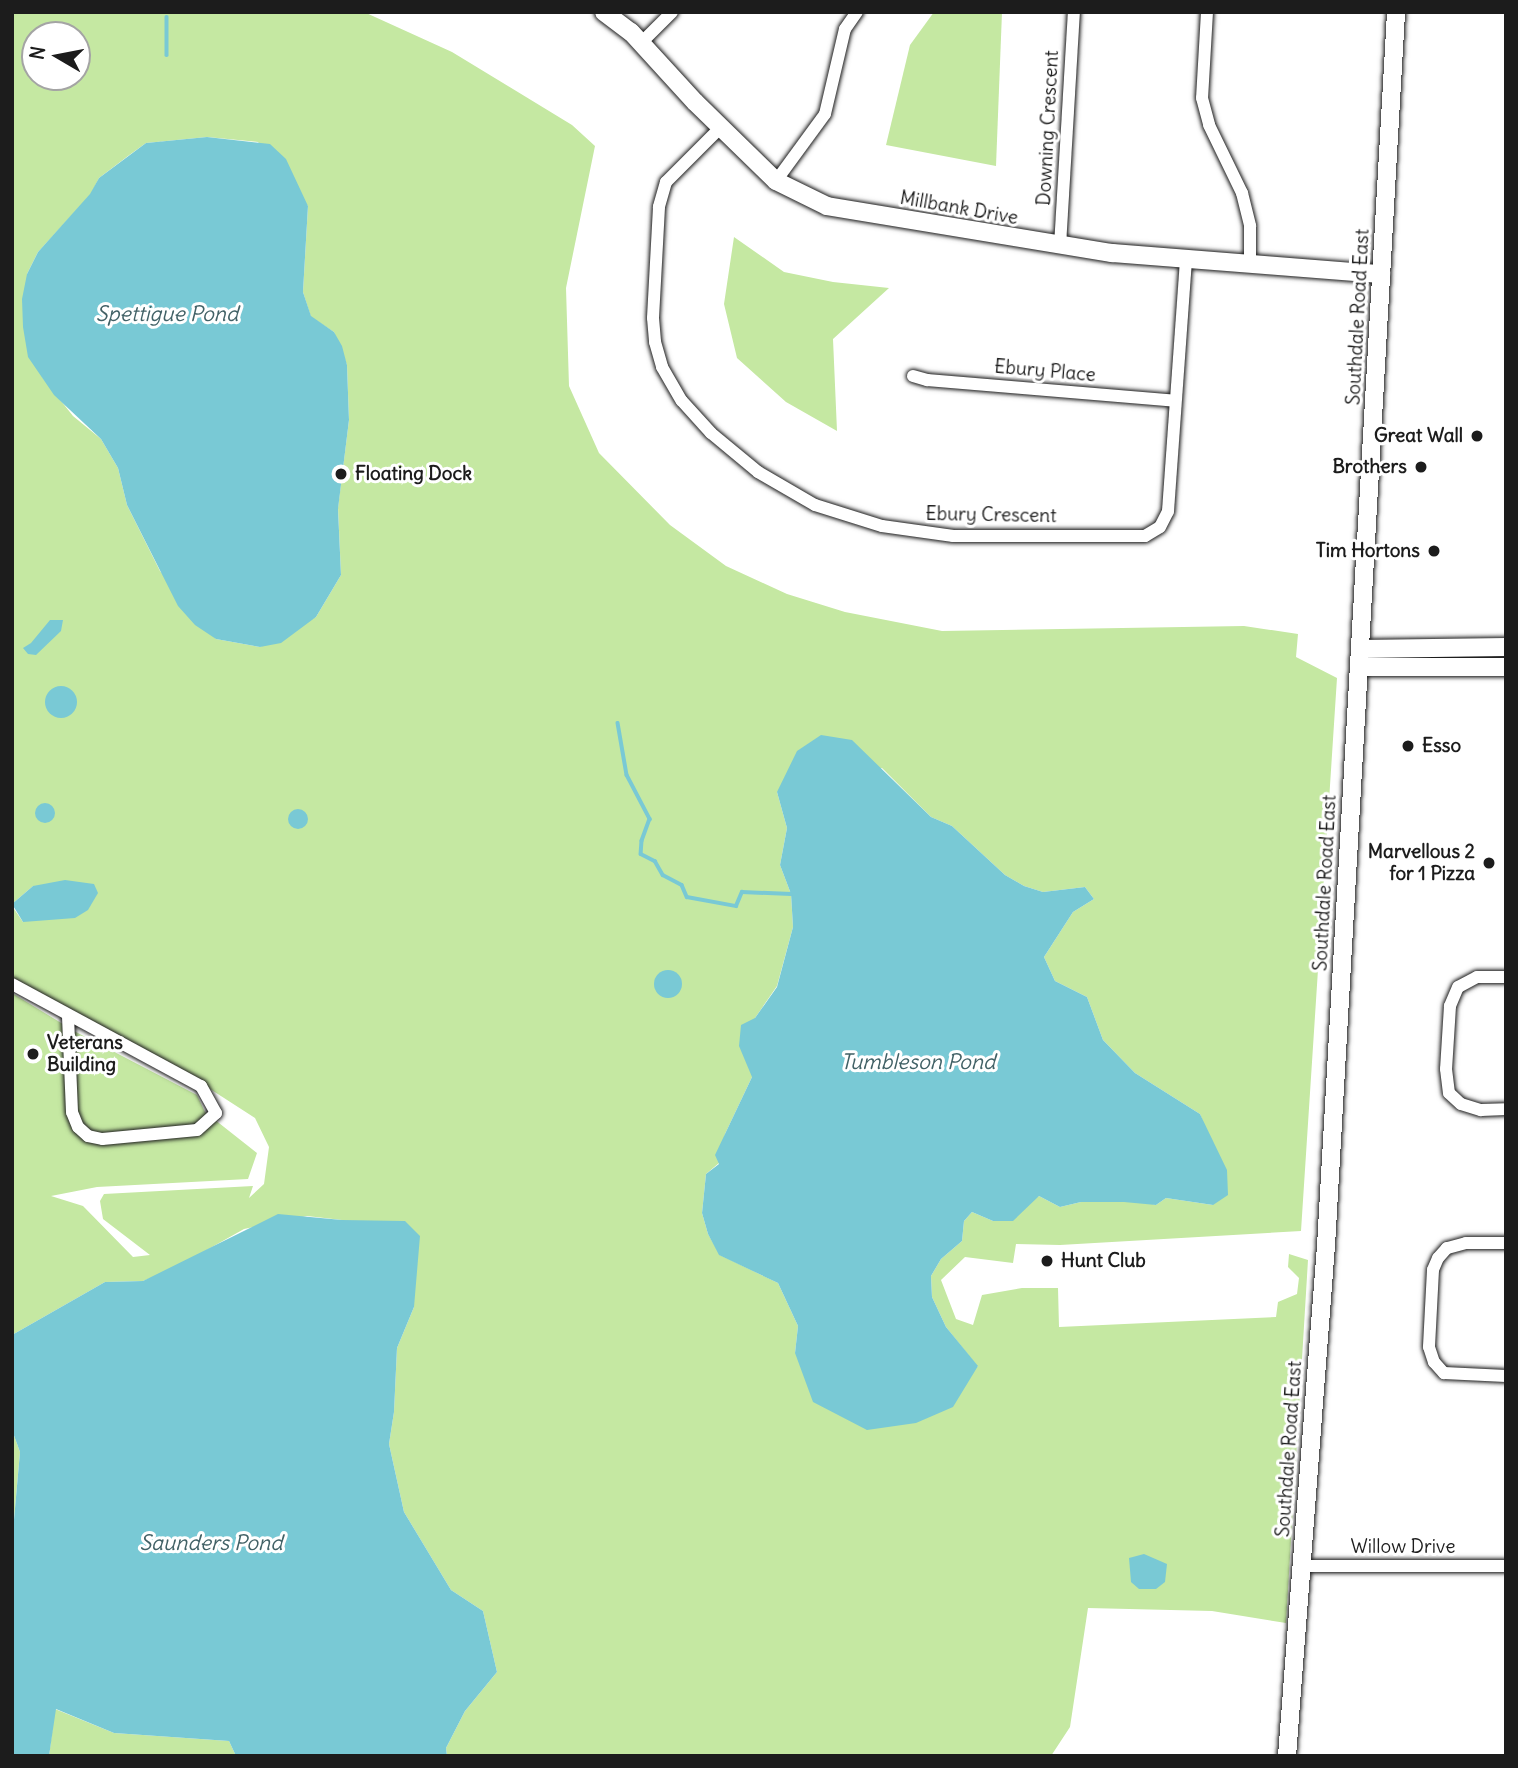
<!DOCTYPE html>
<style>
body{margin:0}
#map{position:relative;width:1518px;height:1768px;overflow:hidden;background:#fff;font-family:Delius,sans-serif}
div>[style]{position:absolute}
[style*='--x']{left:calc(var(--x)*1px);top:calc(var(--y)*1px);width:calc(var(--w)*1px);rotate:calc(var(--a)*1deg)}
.green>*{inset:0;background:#c5e8a2}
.water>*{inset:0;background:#79c9d5}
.round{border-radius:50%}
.stream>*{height:3.5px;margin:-1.75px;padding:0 1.75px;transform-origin:1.75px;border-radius:1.75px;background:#79c9d5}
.roads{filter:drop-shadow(0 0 2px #1c1c1c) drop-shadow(0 0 2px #1c1c1c)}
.street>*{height:12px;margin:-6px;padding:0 6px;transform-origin:6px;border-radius:6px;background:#fff}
.secondary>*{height:18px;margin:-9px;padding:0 9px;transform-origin:9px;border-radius:9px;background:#fff}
.dots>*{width:19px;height:19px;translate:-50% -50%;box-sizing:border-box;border:4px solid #fff;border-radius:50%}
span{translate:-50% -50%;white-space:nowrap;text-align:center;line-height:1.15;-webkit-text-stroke:6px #fff;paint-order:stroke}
.street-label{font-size:19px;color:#1c1c1c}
.poi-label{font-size:19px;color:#1c1c1c;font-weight:700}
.right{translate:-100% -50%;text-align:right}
.left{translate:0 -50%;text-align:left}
.water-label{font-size:21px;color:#416166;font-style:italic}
.frame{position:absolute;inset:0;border:14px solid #1c1c1c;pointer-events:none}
.north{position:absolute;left:21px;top:21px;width:70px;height:70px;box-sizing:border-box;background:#fff;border:2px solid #a4a4a4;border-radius:50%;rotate:280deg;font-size:19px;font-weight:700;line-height:28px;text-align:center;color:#1c1c1c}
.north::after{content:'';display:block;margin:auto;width:24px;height:32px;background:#1c1c1c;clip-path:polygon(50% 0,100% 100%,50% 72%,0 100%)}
</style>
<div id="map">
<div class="green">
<div style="clip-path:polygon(evenodd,12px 12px,364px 12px,452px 52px,572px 125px,595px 146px,566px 288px,569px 386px,599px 453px,670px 525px,726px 566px,787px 594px,845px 612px,942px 631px,1244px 626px,1298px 634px,1296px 657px,1337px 678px,1301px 1231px,1060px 1245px,1016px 1244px,1013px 1263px,965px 1257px,941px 1280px,956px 1319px,973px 1325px,982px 1295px,1022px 1288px,1058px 1288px,1059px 1327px,1276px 1317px,1278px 1302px,1297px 1294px,1299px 1278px,1288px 1267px,1289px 1254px,1308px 1260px,1286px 1623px,1212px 1611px,1088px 1608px,1070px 1727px,1051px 1756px,447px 1756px,446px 1748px,465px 1711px,497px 1672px,483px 1611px,451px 1590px,404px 1512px,389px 1444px,394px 1412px,397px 1348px,414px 1307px,342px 1220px,307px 1216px,244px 1229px,173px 1269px,143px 1281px,105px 1282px,12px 1335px,12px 993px,76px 1032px,197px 1095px,205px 1112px,257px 1153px,248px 1179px,97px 1187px,51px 1196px,83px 1206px,133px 1257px,150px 1255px,103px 1219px,100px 1201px,104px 1194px,253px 1186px,249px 1198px,264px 1184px,269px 1147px,255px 1118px,176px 1067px,12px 980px,12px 906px,23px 922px,33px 886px,12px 904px,12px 12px,35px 35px,77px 35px,77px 77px,35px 77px,35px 35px,12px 12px,207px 137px,258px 142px,308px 206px,303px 292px,311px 317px,334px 332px,347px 365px,349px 420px,338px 508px,341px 575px,316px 617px,260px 647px,216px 639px,160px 571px,127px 505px,118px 468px,101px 439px,73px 416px,42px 377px,27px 274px,38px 252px,91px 194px,99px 178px,128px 156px,146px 143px,207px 137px,12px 12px,882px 768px,931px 817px,952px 826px,1005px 875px,1024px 886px,1043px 892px,1085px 887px,1094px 899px,1073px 912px,1044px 957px,1055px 981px,1087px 997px,1103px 1040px,1135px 1073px,1200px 1114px,1211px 1142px,1213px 1205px,1166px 1198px,1156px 1205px,1141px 1201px,1081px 1202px,1060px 1207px,1039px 1196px,993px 1221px,972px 1212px,964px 1221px,962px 1241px,941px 1259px,931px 1276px,932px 1297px,946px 1327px,978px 1367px,795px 1353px,798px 1326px,778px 1283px,720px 1255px,708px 1234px,702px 1213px,706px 1174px,719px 1163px,725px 1134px,752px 1077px,755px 1018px,777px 986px,793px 927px,791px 894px,780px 865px,787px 828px,777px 792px,882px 768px)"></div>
<div style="clip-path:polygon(934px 12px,1002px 12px,996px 166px,886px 145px,910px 45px)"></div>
<div style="clip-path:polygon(734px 237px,784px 272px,833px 282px,889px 288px,833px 339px,837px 431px,786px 402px,737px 358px,724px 304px)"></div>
<div style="clip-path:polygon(12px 1430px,20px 1452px,12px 1542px)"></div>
<div style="clip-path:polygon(55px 1709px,114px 1733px,229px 1741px,236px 1756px,49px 1756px)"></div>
</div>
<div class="water">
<div style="clip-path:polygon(207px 137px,270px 144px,286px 159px,308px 206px,303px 292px,311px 316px,334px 332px,342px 346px,347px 365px,349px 420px,338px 509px,341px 575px,316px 617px,281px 643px,260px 647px,216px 639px,195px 625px,178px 606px,127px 505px,118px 468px,101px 439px,54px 395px,28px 357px,23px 327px,22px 299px,27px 274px,38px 252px,90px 194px,99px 178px,146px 143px)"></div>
<div style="clip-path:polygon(50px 620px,63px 620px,61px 631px,36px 655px,28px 654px,23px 648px,31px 643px)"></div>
<div class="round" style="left:45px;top:686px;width:32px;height:32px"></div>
<div style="clip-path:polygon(821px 735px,852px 740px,931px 817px,952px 826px,1005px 875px,1024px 886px,1043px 892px,1085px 887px,1094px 899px,1073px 912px,1044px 957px,1055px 981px,1087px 997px,1103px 1040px,1135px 1073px,1200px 1114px,1227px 1170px,1228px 1195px,1213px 1205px,1166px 1198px,1156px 1205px,1124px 1202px,1081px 1202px,1060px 1207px,1039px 1196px,1013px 1221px,993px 1221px,972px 1212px,964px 1221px,962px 1241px,941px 1259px,931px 1276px,932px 1297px,946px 1327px,978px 1366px,953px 1407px,916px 1423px,867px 1430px,813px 1402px,795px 1353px,798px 1326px,778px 1283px,719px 1255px,708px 1234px,702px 1213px,706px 1174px,719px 1164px,715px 1155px,752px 1077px,739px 1046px,741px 1025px,755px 1018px,777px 987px,793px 927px,791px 894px,780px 865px,787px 828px,777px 792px,797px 751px)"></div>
<div class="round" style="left:35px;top:803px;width:20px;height:20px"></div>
<div class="round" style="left:288px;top:809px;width:20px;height:20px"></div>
<div style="clip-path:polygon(65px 880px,94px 884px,98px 893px,88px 910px,75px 918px,23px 922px,12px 904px,33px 886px)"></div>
<div class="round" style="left:654px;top:970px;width:28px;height:28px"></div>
<div style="clip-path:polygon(278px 1214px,342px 1220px,405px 1221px,420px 1236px,414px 1307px,397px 1348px,394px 1412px,389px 1444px,404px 1512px,451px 1590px,483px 1611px,497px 1672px,465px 1711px,446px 1748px,447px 1756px,236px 1756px,229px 1741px,114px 1733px,56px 1709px,49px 1756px,12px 1756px,12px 1542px,20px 1452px,12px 1430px,12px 1335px,105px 1282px,143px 1281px)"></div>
<div style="clip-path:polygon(1144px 1554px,1167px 1564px,1165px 1582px,1156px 1589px,1139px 1589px,1131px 1582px,1129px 1558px)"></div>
</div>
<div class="stream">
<div style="--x:167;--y:17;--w:38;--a:90"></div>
<div style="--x:618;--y:723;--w:53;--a:80.2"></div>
<div style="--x:627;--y:775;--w:50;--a:62.4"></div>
<div style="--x:650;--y:819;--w:23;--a:110"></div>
<div style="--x:642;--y:841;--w:13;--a:94"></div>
<div style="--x:641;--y:854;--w:16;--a:27"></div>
<div style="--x:655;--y:861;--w:16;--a:60"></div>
<div style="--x:663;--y:875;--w:21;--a:28"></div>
<div style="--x:682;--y:885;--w:13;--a:67"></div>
<div style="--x:687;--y:897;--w:50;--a:10.4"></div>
<div style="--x:736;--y:906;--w:15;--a:-67"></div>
<div style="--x:742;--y:892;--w:49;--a:2.3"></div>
</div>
<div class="roads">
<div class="street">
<div style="--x:1207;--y:12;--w:86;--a:93.3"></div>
<div style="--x:1202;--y:98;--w:28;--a:75"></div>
<div style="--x:1209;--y:125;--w:76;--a:64.1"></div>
<div style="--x:1242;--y:193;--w:34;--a:76"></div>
<div style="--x:1250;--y:226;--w:37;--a:90"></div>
<div style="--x:641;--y:43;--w:44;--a:-45"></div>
<div style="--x:721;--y:127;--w:78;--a:135"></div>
<div style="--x:666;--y:182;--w:26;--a:106"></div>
<div style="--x:659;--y:207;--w:111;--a:93.1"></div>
<div style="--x:653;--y:318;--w:24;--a:85"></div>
<div style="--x:655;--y:342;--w:26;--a:74"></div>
<div style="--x:662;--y:367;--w:39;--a:60"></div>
<div style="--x:682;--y:401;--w:43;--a:47.8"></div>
<div style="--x:711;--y:433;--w:61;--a:39.7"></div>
<div style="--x:758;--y:472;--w:66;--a:30.1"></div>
<div style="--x:815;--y:505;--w:70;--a:17.4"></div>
<div style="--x:882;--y:526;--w:72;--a:8"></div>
<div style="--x:953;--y:536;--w:192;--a:0"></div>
<div style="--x:1145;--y:536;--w:17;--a:-31"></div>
<div style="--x:1160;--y:527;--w:18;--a:-63"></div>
<div style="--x:1168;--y:511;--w:254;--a:-85.9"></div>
<div style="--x:776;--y:181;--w:83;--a:-53.8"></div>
<div style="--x:825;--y:114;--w:87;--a:-76.8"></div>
<div style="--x:845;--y:29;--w:21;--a:-55"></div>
<div style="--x:1060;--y:246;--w:234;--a:-86.6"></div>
<div style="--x:913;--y:376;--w:15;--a:16"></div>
<div style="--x:927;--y:380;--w:249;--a:4.8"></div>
<div style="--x:1506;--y:977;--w:29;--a:180"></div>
<div style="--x:1477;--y:977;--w:21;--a:152"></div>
<div style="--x:1458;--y:987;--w:21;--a:113"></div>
<div style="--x:1450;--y:1006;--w:63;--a:93.6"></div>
<div style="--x:1446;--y:1069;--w:24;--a:83"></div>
<div style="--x:1449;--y:1093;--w:16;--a:43"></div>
<div style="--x:1461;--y:1104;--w:21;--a:17"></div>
<div style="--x:1481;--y:1110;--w:25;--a:-2"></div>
<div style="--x:12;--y:984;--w:215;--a:28.4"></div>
<div style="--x:201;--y:1086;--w:31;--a:61"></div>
<div style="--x:216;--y:1113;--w:25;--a:138"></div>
<div style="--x:197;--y:1130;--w:95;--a:174.6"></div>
<div style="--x:102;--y:1139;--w:14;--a:-168"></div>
<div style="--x:88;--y:1136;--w:13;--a:-138"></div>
<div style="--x:78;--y:1127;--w:16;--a:-112"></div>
<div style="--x:72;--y:1112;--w:96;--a:-92.4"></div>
<div style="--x:1506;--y:1243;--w:40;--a:180"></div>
<div style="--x:1466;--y:1243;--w:20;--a:165"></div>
<div style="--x:1447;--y:1248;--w:13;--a:132"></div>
<div style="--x:1438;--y:1258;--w:13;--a:113"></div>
<div style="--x:1433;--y:1270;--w:77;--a:93"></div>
<div style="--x:1429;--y:1347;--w:16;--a:72"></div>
<div style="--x:1434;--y:1362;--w:15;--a:48"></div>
<div style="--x:1444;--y:1373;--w:62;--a:2.8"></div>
<div style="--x:1301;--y:1566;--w:205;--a:0"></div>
</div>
<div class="secondary">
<div style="--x:604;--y:12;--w:34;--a:37"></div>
<div style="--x:631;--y:32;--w:95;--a:47.6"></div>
<div style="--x:695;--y:102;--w:113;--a:44.3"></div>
<div style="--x:776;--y:181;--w:57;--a:26.1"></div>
<div style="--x:827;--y:206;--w:289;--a:9.4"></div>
<div style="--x:1112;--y:253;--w:270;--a:4.5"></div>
<div style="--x:1360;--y:649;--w:146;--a:-0.8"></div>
<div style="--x:1359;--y:667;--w:147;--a:0"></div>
<div style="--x:1287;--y:1756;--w:511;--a:-85.63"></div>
<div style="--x:1326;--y:1246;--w:1236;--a:-86.75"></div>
</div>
</div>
<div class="dots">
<div style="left:1477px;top:436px;background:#1c1c1c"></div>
<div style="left:1421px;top:467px;background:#1c1c1c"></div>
<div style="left:341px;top:474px;background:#1c1c1c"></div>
<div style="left:1434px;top:551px;background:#1c1c1c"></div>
<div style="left:1408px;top:746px;background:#1c1c1c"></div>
<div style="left:1489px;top:863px;background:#1c1c1c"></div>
<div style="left:33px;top:1054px;background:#1c1c1c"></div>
<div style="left:1047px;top:1261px;background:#1c1c1c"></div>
</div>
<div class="street-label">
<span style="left:1048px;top:128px;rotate:-87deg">Downing Crescent</span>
<span style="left:959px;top:208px;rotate:10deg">Millbank Drive</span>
<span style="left:1358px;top:317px;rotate:-87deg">Southdale Road East</span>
<span style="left:1045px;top:371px;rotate:5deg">Ebury Place</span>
<span style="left:991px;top:515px;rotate:1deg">Ebury Crescent</span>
<span style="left:1325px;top:883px;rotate:-87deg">Southdale Road East</span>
<span style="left:1289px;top:1449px;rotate:-86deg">Southdale Road East</span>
<span style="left:1403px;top:1547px">Willow Drive</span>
</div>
<div class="poi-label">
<span class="right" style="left:1463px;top:436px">Great Wall</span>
<span class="right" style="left:1407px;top:467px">Brothers</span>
<span class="left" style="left:355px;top:474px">Floating Dock</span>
<span class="right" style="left:1420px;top:551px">Tim Hortons</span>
<span class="left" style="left:1422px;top:746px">Esso</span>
<span class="right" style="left:1475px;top:863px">Marvellous 2<br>for 1 Pizza</span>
<span class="left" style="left:47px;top:1054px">Veterans<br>Building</span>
<span class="left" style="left:1061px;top:1261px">Hunt Club</span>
</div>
<div class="water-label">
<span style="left:167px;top:314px">Spettigue Pond</span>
<span style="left:918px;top:1062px">Tumbleson Pond</span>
<span style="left:211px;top:1543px">Saunders Pond</span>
</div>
<div class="frame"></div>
<div class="north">N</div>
</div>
